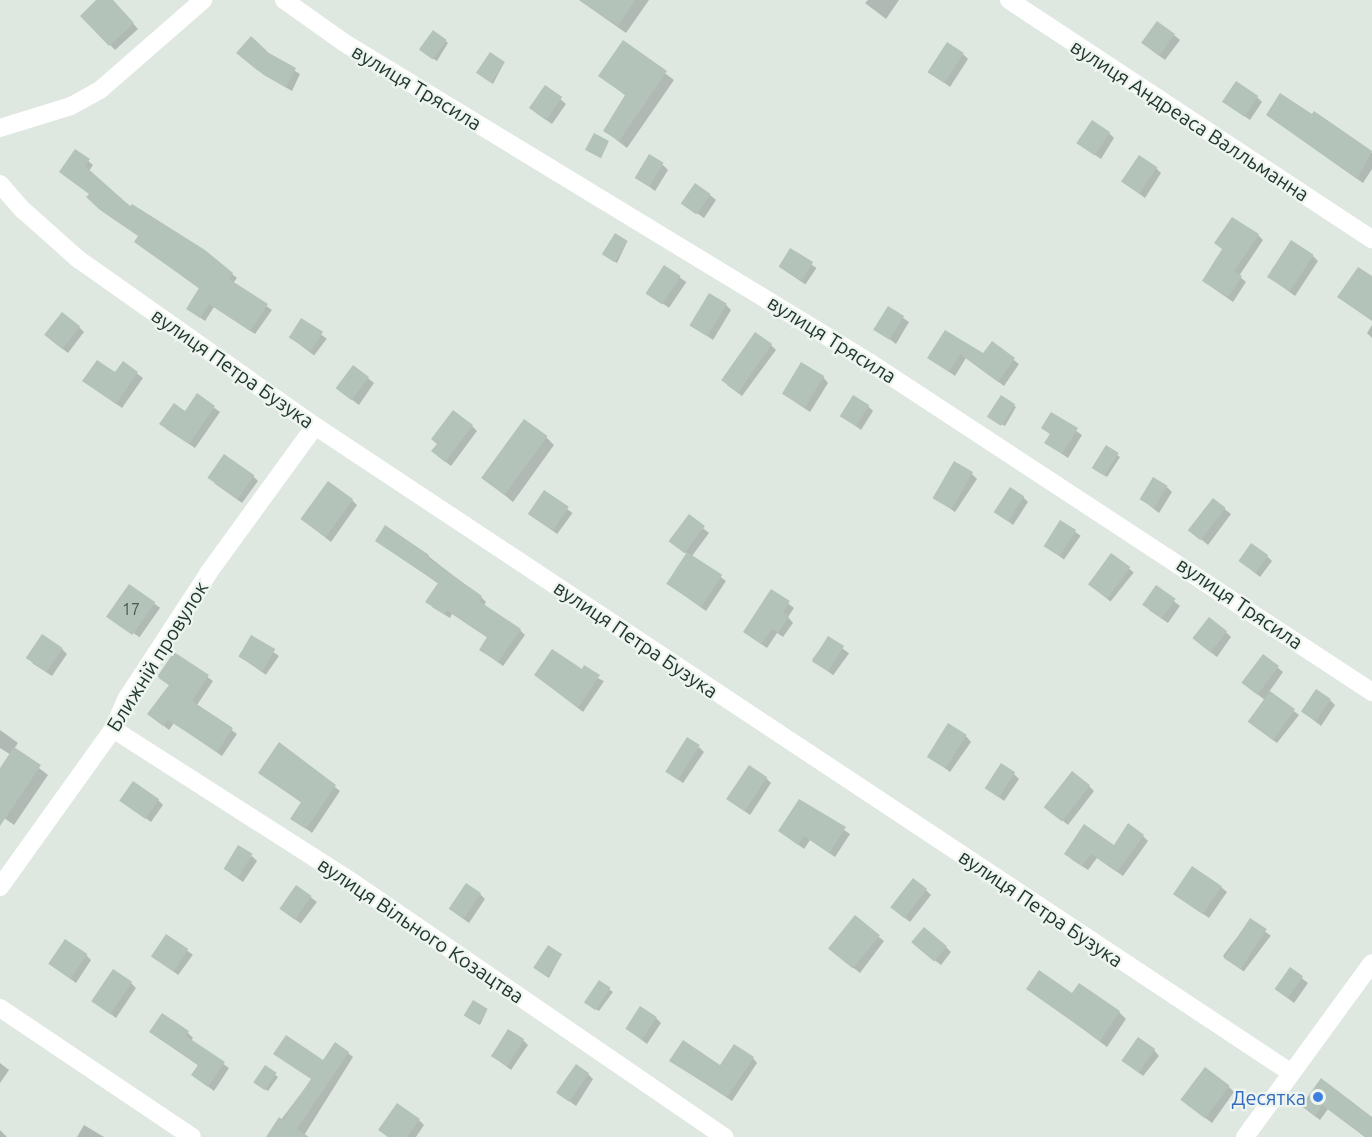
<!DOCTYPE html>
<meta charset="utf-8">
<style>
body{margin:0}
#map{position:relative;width:1372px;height:1137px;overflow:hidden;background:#dee8e1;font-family:Ubuntu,sans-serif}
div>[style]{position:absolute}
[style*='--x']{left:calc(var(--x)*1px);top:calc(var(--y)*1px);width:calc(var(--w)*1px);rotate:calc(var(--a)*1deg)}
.shadow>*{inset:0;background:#0003;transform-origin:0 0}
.building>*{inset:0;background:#b4c3ba;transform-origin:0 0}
.street>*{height:18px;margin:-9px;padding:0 9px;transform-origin:9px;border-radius:9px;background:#fff}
.dots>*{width:16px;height:16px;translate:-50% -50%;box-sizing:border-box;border:3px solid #eef5f0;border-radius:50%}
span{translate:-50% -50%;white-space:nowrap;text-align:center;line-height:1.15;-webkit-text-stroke:4.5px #eef5f0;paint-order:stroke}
.number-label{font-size:16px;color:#465a4f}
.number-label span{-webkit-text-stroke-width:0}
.street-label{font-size:20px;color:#21372b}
.shop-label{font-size:20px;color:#366cbe}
.right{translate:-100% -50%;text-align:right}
</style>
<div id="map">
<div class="shadow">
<div style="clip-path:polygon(99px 0,112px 0,138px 29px,115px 50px,82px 16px)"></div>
<div style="clip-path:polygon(579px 0,649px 0,626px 33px)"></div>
<div style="clip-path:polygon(868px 0,899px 0,886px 19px,865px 3px)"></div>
<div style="clip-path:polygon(433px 32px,448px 43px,437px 61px,423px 52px)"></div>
<div style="clip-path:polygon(1174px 35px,1180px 40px,1165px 60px,1149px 48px)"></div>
<div style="clip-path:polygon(623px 42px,674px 80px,627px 148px,605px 131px,626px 96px,600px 75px)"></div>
<div style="clip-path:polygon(268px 54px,300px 74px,292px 91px,264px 75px,243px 58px)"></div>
<div style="clip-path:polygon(963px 54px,968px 59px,950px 87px,930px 72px)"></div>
<div style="clip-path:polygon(504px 63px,493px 84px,480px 75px)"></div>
<div style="clip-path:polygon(546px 87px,566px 104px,552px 124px,536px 113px)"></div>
<div style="clip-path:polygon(1281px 95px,1372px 153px,1372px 169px,1363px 183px,1268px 115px)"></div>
<div style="clip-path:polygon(1257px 97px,1262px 102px,1250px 120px,1224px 102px)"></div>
<div style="clip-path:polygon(1109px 133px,1114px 138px,1101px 159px,1079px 144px)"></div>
<div style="clip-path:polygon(608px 143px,601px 158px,588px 151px)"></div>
<div style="clip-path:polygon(76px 151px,93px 165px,89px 171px,130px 209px,232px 274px,237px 278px,233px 283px,272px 310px,255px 334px,214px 307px,205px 321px,188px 309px,200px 289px,141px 246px,140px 237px,88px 197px,91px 195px)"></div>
<div style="clip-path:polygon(663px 165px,668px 170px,655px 191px,637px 177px)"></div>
<div style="clip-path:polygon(1156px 168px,1161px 173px,1145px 198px,1123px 182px)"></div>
<div style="clip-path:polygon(710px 195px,716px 200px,704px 218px,684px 204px)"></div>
<div style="clip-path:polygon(1258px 235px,1263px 240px,1239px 276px,1246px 282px,1233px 302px,1203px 281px)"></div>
<div style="clip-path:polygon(627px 242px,617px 263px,606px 256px)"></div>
<div style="left:790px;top:250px;width:32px;height:20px;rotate:34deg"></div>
<div style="clip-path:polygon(1313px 256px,1318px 261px,1295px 296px,1269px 277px)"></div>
<div style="left:664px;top:267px;width:27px;height:31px;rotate:34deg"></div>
<div style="clip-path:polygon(726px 305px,731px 310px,713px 340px,691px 325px)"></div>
<div style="clip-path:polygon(889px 308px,909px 322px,896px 344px,876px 329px)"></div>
<div style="left:302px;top:320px;width:31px;height:21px;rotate:37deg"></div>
<div style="clip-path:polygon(1372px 325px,1372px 338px,1367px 333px)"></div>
<div style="clip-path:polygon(79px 327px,84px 332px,68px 353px,51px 340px)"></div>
<div style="clip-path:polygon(945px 332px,983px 355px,992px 343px,1019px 364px,1004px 386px,966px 358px,955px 376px,929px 358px)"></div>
<div style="clip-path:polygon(771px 345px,776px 350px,742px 396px,727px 385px)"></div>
<div style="clip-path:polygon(123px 363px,143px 378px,122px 408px,84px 381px,115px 375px)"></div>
<div style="clip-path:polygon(823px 377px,828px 383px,810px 412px,783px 394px)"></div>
<div style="clip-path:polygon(368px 378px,374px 383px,359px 405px,338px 389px)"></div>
<div style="clip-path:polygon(198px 396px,220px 412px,195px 448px,166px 429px,185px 413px)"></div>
<div style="clip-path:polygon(1001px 398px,1016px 407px,1005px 426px,992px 419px)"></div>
<div style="clip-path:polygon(868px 406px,873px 411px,861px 430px,842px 416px)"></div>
<div style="clip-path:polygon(1052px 414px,1082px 435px,1068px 458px,1046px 443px,1051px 435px,1043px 428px)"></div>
<div style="clip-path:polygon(472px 426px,477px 431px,451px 466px,438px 456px)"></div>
<div style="clip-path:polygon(546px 437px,554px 445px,513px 502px,483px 478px)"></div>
<div style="clip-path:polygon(1106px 447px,1120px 457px,1107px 477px,1095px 470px)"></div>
<div style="clip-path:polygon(972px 474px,977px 479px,955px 512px,933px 497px)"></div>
<div style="clip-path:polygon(253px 476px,258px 481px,242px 503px,214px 483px)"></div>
<div style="clip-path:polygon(1167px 487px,1172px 492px,1159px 513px,1141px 499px)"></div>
<div style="left:545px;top:493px;width:34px;height:26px;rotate:36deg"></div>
<div style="clip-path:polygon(1023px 497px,1028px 502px,1013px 525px,996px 512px)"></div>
<div style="clip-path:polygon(352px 500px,357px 505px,331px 542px,303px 520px)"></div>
<div style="clip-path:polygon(1213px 500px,1231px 514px,1208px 545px,1196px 535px)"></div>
<div style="clip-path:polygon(689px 517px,709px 533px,692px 556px,726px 581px,706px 611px,668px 584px,687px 554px,676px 546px)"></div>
<div style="left:1061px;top:522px;width:24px;height:29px;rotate:35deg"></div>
<div style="clip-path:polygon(377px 541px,428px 556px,481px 597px,486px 602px,484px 606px,520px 630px,525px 635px,503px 666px,481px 650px,488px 638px,452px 614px,450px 618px,432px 607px,439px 584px)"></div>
<div style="left:1112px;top:555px;width:28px;height:37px;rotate:39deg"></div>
<div style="clip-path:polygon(1267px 556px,1272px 561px,1260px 577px,1240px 561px)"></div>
<div style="left:129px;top:586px;width:38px;height:36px;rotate:35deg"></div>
<div style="clip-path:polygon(1156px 587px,1180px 606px,1168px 623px,1149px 610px)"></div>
<div style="clip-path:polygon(772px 591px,794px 608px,788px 617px,793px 623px,783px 637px,777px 633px,767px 648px,744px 632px)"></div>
<div style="clip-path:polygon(1226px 632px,1231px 637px,1217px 657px,1200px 644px)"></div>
<div style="left:252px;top:637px;width:33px;height:23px;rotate:35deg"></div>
<div style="left:828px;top:638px;width:26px;height:27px;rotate:36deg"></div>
<div style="clip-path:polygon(62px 649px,67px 654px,52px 676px,32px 663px)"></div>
<div style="clip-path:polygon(175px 654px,213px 681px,197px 705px,237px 734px,222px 756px,174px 723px,169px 730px,149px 714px,170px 686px,159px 677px)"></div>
<div style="clip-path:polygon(1264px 656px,1283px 672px,1269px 692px,1299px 715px,1277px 743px,1254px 726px,1265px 700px,1249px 688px)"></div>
<div style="clip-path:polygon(582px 671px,604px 681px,583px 712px,536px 675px)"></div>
<div style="clip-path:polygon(1330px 700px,1335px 705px,1321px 726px,1302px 711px)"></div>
<div style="clip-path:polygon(0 730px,18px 743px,14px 749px,48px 775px,14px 825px,0 815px,0 771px,11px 755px,0 748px)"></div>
<div style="clip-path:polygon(966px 736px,971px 742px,950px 772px,928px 755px)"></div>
<div style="clip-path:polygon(279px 744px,340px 791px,312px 833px,292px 818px,302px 803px,260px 773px)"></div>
<div style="clip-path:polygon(699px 747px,704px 752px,683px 783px,666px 771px)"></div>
<div style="clip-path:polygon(1014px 774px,1019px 779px,1004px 801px,987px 788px)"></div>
<div style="clip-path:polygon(766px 778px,771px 783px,750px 815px,728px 799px)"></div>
<div style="clip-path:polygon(1089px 786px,1094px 791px,1068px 825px,1047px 808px)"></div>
<div style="clip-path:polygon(158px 800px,163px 805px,151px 822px,122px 801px)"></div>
<div style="clip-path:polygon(800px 801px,850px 834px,835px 857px,810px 840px,804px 849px,780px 831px)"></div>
<div style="clip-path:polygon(1143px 836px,1148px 841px,1123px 876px,1097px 858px,1088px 870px,1071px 859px)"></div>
<div style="clip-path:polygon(252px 856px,257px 861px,243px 882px,230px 873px)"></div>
<div style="left:297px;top:887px;width:25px;height:27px;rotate:37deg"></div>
<div style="clip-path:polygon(1221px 887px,1227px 892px,1209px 918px,1175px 894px)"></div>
<div style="clip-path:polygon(926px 890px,931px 895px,910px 922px,897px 912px)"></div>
<div style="clip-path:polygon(480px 894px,485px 899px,469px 923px,455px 913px)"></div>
<div style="clip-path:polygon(855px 918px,884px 941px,860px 973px,836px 954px)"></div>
<div style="left:1250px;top:920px;width:26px;height:45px;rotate:37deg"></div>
<div style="left:167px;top:936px;width:32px;height:25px;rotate:36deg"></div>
<div style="clip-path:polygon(946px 947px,951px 952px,941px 965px,919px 948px)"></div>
<div style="clip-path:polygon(86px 955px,91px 960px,76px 983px,50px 964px)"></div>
<div style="clip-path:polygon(561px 955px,549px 978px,537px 970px)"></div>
<div style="clip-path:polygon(1290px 969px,1308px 983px,1294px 1003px,1277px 990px)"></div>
<div style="clip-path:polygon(599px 982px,613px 992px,599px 1011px,588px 1004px)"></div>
<div style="clip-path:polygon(131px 983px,136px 988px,116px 1018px,93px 1001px)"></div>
<div style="clip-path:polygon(1028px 988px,1073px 995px,1119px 1012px,1126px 1019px,1107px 1047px)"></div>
<div style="clip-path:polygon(487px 1010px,480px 1025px,467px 1017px)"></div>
<div style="clip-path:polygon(656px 1018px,661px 1023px,647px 1044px,627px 1029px)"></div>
<div style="clip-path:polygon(151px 1032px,188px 1033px,193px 1038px,191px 1041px,229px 1068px,214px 1091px,193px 1075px,199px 1066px)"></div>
<div style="clip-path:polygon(523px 1040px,528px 1045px,511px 1070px,491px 1055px)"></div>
<div style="clip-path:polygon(1154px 1050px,1159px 1056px,1143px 1076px,1123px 1060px)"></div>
<div style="clip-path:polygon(348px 1053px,353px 1057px,303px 1137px,268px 1137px,312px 1079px)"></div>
<div style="clip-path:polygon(753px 1058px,757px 1063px,732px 1101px,671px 1061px,720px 1067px)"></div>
<div style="clip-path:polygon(0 1063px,9px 1070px,0 1083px)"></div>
<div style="clip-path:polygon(265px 1067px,278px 1077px,268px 1091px,257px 1084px)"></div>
<div style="clip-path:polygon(588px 1074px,593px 1079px,576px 1106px,558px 1093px)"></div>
<div style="clip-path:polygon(1322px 1081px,1372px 1119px,1372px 1137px,1365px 1137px,1328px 1109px,1320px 1120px,1308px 1111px)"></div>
<div style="clip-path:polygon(1229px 1087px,1234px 1092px,1212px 1123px,1188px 1105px)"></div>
<div style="clip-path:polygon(419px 1120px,424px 1125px,416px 1137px,388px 1137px,380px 1130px)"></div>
<div style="clip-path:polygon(84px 1125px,104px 1137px,77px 1137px)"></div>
<div style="clip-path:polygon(0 1130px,7px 1137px,0 1137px)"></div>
</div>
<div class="building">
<div style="clip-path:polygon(96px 0,113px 0,134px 23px,109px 46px,80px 16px)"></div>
<div style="clip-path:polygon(580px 0,635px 0,618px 26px)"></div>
<div style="left:1157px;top:21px;width:22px;height:27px;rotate:36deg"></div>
<div style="left:433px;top:30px;width:17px;height:24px;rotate:36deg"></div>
<div style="clip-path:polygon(251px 36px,269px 53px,296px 68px,286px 87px,257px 70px,236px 53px)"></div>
<div style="clip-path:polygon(623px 40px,667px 71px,619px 141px,603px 131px,625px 95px,598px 76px)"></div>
<div style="left:947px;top:42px;width:20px;height:36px;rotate:33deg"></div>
<div style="left:490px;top:52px;width:18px;height:25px;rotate:34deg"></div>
<div style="left:1236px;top:81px;width:27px;height:25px;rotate:34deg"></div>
<div style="left:545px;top:85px;width:21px;height:28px;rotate:35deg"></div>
<div style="clip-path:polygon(1280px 93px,1312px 114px,1314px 111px,1372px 151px,1357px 179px,1266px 115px)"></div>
<div style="left:1092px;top:120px;width:22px;height:28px;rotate:34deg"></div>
<div style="left:594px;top:133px;width:17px;height:19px;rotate:28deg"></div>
<div style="clip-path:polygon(75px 149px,90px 159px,85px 166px,130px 206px,132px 204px,205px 250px,233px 273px,229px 279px,268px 304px,250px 331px,209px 304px,200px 318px,186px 309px,199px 288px,134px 242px,138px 236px,100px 210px,86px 197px,89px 194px,59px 172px)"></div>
<div style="left:649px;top:154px;width:17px;height:28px;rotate:31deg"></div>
<div style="left:1139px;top:155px;width:22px;height:32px;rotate:34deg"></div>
<div style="left:695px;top:183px;width:19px;height:25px;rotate:35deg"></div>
<div style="clip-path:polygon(1232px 217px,1259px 234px,1234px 271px,1242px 276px,1228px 297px,1202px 281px,1222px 249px,1214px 243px)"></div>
<div style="left:615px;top:233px;width:15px;height:25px;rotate:32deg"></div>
<div style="left:1291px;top:240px;width:27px;height:44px;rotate:33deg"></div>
<div style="left:790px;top:248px;width:27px;height:22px;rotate:31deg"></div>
<div style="left:664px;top:265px;width:20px;height:34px;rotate:33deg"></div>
<div style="clip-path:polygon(1358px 267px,1372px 276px,1372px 321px,1337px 297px)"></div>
<div style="left:709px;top:293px;width:21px;height:38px;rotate:31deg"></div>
<div style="left:888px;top:306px;width:19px;height:28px;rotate:32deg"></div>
<div style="left:62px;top:312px;width:23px;height:29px;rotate:38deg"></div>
<div style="left:301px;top:318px;width:26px;height:23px;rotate:32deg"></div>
<div style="clip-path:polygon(945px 330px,983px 353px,992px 341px,1015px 358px,998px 382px,960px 354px,949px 372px,927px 358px)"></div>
<div style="left:755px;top:332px;width:21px;height:59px;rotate:35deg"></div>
<div style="clip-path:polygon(97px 360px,115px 372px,123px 361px,138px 372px,116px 404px,82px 381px)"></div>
<div style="left:801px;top:362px;width:27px;height:37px;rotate:31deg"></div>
<div style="left:353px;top:365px;width:20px;height:29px;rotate:37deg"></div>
<div style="clip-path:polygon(197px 393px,215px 406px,189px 444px,159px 424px,174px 403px,185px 411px)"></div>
<div style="left:853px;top:395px;width:19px;height:25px;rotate:32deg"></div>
<div style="left:1001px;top:395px;width:17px;height:26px;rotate:33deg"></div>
<div style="clip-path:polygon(453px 410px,473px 425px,445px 462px,431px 451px,437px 444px,431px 439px)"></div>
<div style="clip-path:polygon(1051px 412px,1078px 428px,1062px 454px,1044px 443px,1050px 434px,1041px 428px)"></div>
<div style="left:524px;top:419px;width:29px;height:73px;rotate:36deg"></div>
<div style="left:1106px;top:445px;width:15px;height:27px;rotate:32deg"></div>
<div style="left:224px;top:454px;width:37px;height:29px;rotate:35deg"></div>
<div style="left:954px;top:461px;width:22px;height:43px;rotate:30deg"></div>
<div style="left:1153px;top:477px;width:17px;height:26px;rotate:31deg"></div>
<div style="left:328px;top:481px;width:31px;height:47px;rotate:36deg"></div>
<div style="left:1010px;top:487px;width:17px;height:30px;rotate:33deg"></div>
<div style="left:544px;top:490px;width:30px;height:29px;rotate:34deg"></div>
<div style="left:1213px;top:498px;width:16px;height:41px;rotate:38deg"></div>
<div style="left:689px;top:514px;width:20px;height:34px;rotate:37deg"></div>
<div style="left:1060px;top:520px;width:19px;height:31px;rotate:32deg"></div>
<div style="clip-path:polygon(385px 525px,429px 555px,428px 558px,482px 596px,479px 601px,521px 629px,498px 662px,479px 650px,487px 637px,447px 610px,444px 614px,425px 602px,438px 583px,375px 541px)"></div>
<div style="left:1251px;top:543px;width:21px;height:22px;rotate:35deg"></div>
<div style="left:687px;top:552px;width:42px;height:38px;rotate:33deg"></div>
<div style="left:1111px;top:553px;width:24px;height:39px;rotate:36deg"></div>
<div style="left:129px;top:584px;width:32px;height:40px;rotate:35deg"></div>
<div style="left:1156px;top:585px;width:24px;height:24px;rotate:35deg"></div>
<div style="clip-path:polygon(771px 589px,790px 601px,783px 612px,789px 616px,778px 633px,772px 629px,761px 644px,743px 632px)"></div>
<div style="left:1209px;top:617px;width:23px;height:27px;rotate:38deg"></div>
<div style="left:42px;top:634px;width:25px;height:29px;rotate:34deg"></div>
<div style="left:251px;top:635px;width:28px;height:25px;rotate:30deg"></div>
<div style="left:828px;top:636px;width:19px;height:30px;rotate:32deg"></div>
<div style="clip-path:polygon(552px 649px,582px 669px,584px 665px,600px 675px,578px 708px,534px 675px)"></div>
<div style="clip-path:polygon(174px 652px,209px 675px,192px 701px,233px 728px,217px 752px,168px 720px,163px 726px,147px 714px,169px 685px,157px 677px)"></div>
<div style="left:1263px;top:654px;width:20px;height:36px;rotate:37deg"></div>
<div style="left:1316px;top:689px;width:18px;height:27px;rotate:34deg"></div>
<div style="left:1270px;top:691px;width:31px;height:38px;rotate:36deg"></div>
<div style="left:948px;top:723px;width:22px;height:40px;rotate:32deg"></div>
<div style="left:687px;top:737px;width:15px;height:41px;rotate:32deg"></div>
<div style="clip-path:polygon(279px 742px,336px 785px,306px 829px,290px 819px,301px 802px,258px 773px)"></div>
<div style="clip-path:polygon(14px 747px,41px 765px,0 826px,0 768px)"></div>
<div style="left:1001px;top:763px;width:17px;height:30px;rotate:33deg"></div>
<div style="left:749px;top:765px;width:22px;height:41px;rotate:34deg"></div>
<div style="left:1072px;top:771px;width:23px;height:46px;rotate:38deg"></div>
<div style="left:133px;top:781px;width:32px;height:24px;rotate:35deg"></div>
<div style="clip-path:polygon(799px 799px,846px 827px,829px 853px,804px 836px,798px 845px,778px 831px)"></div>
<div style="clip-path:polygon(1128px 823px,1144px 835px,1117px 872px,1091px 854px,1082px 866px,1064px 854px,1084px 824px,1114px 845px)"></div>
<div style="left:238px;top:845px;width:17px;height:28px;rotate:31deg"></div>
<div style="left:1192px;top:866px;width:36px;height:34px;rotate:34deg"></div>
<div style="left:913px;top:878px;width:18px;height:37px;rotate:38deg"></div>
<div style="left:466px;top:883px;width:18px;height:31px;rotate:34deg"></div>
<div style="left:296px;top:885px;width:19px;height:29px;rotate:35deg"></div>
<div style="left:855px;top:915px;width:32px;height:43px;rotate:39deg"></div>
<div style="left:1250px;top:918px;width:20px;height:48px;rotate:33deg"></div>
<div style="left:924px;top:927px;width:30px;height:20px;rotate:40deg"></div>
<div style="left:166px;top:934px;width:27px;height:27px;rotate:34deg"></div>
<div style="left:65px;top:939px;width:27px;height:30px;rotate:34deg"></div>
<div style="left:548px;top:945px;width:17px;height:27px;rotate:33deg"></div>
<div style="left:1290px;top:967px;width:16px;height:27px;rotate:35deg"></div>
<div style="left:113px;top:969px;width:23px;height:39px;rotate:34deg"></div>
<div style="clip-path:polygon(1039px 970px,1072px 993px,1079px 983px,1120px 1011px,1100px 1041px,1026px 989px)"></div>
<div style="left:599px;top:980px;width:14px;height:27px;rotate:34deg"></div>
<div style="left:473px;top:1000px;width:17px;height:18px;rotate:31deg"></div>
<div style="left:640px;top:1006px;width:20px;height:27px;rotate:33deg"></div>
<div style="clip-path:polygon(162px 1013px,189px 1031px,186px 1036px,225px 1062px,208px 1087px,191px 1075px,198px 1065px,149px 1032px)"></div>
<div style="left:508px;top:1029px;width:19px;height:32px;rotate:32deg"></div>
<div style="clip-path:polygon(286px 1035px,323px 1060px,335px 1042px,349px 1052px,297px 1129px,309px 1137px,266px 1137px,279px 1117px,283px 1120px,311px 1079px,273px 1054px)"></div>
<div style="left:1138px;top:1037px;width:21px;height:29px;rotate:35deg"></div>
<div style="clip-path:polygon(683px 1040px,720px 1065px,734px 1044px,754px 1057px,727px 1097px,669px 1061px)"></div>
<div style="left:576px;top:1064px;width:16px;height:35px;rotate:35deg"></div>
<div style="left:265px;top:1065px;width:14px;height:21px;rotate:34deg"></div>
<div style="left:1205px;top:1067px;width:31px;height:41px;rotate:37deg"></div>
<div style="clip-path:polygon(1321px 1078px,1372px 1117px,1372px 1137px,1365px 1137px,1322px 1105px,1315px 1116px,1301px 1106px)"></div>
<div style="clip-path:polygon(397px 1103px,420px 1119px,407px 1137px,388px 1137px,378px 1130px)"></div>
</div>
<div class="street">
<div style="--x:284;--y:0;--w:72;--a:35.4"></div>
<div style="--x:343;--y:42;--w:616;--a:31.31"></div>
<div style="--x:869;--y:362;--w:602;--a:33.27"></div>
<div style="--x:1009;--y:0;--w:435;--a:33.4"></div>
<div style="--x:0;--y:128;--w:74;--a:-17.2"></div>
<div style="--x:71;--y:106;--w:33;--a:-29"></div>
<div style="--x:100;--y:90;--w:137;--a:-41.1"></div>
<div style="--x:0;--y:184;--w:35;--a:49"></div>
<div style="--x:23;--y:210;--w:74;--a:41.7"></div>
<div style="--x:78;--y:259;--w:290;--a:35.2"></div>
<div style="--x:315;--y:426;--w:1170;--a:33.53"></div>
<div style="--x:113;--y:729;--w:287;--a:32.6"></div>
<div style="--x:355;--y:884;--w:448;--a:34.4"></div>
<div style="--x:0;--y:887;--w:194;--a:-54.4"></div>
<div style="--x:113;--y:729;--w:34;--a:-66"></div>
<div style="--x:127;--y:698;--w:150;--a:-56.9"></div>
<div style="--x:209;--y:572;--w:180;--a:-54"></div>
<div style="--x:0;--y:1008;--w:231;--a:33.9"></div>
<div style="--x:1245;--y:1137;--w:215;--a:-53.9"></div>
</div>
<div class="dots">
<div style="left:1318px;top:1097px;background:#3f7fe0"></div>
</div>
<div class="number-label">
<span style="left:131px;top:609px">17</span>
</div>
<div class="street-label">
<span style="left:417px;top:87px;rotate:31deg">вулиця Трясила</span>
<span style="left:1190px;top:120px;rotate:33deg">вулиця Андреаса Валльманна</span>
<span style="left:832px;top:339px;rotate:32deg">вулиця Трясила</span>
<span style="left:233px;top:368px;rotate:35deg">вулиця Петра Бузука</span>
<span style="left:1240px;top:603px;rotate:34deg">вулиця Трясила</span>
<span style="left:636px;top:639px;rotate:34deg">вулиця Петра Бузука</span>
<span style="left:157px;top:656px;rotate:-58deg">Ближній провулок</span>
<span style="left:1041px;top:908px;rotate:34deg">вулиця Петра Бузука</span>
<span style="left:421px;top:930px;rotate:34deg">вулиця Вільного Козацтва</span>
</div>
<div class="shop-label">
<span class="right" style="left:1306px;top:1097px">Десятка</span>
</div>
</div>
